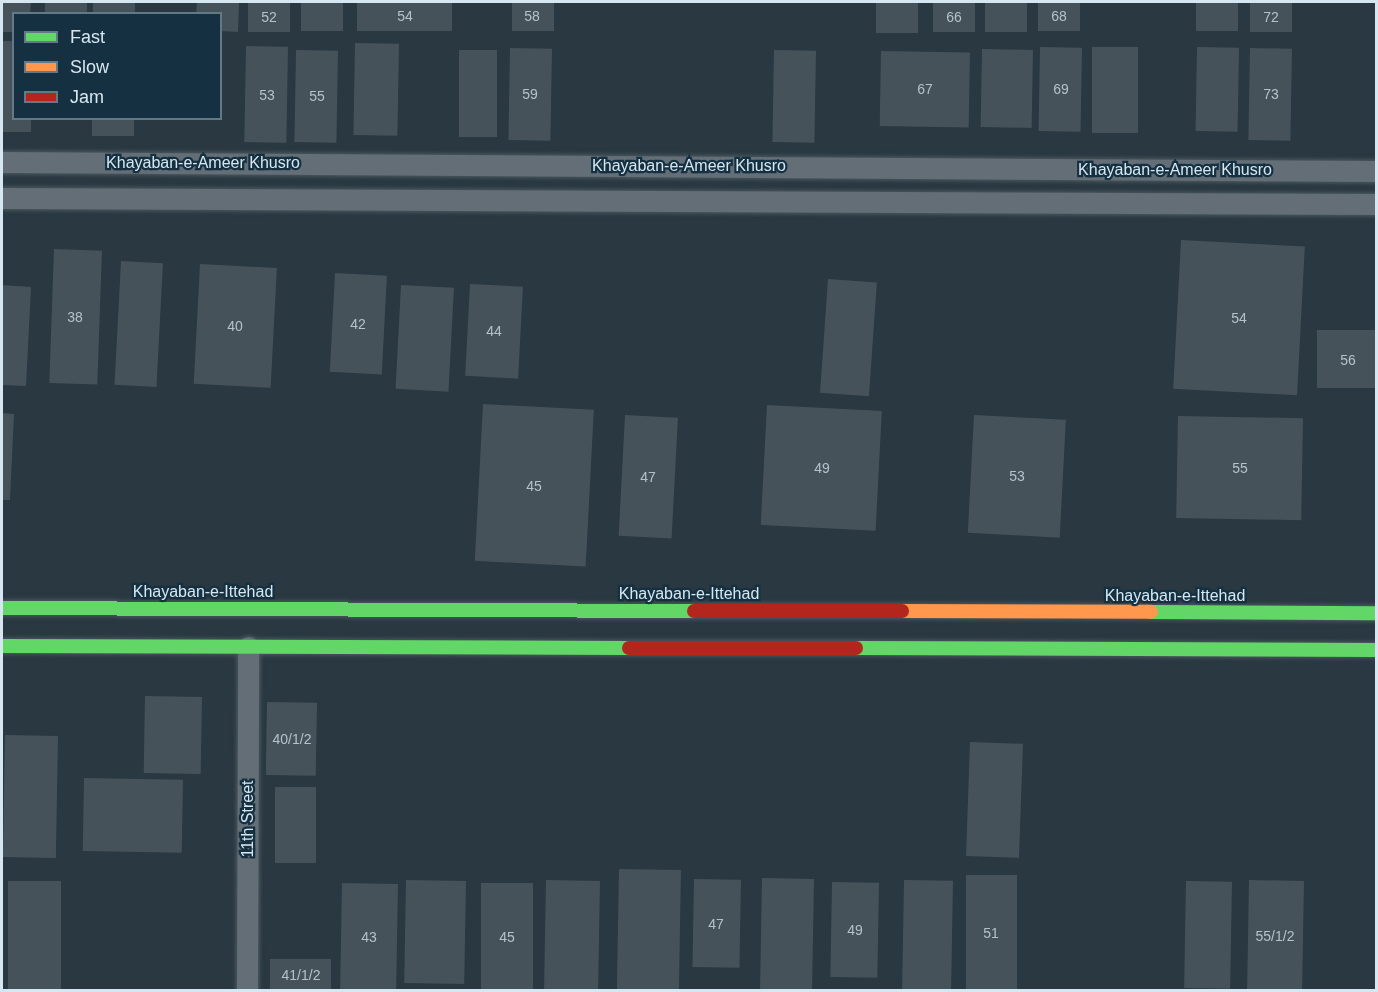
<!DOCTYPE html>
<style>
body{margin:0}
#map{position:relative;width:1378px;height:992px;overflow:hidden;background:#293841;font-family:Helvetica,sans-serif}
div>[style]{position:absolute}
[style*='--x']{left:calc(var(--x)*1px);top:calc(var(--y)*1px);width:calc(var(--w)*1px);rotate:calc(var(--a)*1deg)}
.building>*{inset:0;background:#46525a;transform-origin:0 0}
.roads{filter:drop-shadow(0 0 2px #4a575e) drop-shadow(0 0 2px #4a575e)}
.street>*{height:21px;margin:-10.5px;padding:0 10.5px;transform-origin:10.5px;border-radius:10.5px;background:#636e76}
.fast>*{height:14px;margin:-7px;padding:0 7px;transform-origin:7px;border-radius:7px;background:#63d668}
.slow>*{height:14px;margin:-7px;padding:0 7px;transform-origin:7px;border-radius:7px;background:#ff974d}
.jam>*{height:14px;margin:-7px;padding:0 7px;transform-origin:7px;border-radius:7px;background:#b3261e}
span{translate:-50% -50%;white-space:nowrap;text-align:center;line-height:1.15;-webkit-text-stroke:4.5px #153041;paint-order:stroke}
.number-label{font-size:14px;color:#b3c2cb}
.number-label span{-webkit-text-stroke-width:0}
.street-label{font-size:16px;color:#d7e7f1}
.frame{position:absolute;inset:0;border:3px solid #d7e7f1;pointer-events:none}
.legend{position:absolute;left:12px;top:12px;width:210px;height:108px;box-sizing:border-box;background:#153041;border:2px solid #637987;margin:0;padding:8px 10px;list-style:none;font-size:18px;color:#d7e7f1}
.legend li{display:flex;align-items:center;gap:12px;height:30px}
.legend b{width:30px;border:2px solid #637987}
</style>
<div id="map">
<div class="building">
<div style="clip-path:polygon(2px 2px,31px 2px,30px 14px,14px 14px,14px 32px,2px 32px)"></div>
<div style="left:45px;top:2px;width:42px;height:12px"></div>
<div style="left:93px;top:2px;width:42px;height:12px"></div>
<div style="clip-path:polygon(197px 2px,239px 2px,238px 32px,220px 31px,220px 14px,196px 14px)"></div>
<div style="left:248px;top:2px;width:42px;height:30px"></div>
<div style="left:301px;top:2px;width:42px;height:29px"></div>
<div style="left:357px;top:2px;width:95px;height:29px"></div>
<div style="left:512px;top:2px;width:42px;height:29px"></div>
<div style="left:876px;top:2px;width:42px;height:31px"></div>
<div style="left:933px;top:2px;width:42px;height:30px"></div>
<div style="left:985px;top:2px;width:42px;height:30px"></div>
<div style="left:1038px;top:2px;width:42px;height:29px"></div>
<div style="left:1196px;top:2px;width:42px;height:29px"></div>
<div style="left:1250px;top:2px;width:42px;height:30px"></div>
<div style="clip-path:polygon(2px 41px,14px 41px,14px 118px,31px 118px,31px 132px,2px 132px)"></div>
<div style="left:355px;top:43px;width:44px;height:92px;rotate:1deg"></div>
<div style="left:246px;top:46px;width:42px;height:96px;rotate:1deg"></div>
<div style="left:1040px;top:47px;width:42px;height:84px;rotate:1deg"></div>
<div style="left:1092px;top:47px;width:46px;height:86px"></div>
<div style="left:1197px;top:47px;width:42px;height:84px;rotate:1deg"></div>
<div style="left:510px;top:48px;width:42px;height:92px;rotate:1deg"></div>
<div style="left:1250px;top:48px;width:42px;height:92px;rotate:1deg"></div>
<div style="left:982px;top:49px;width:51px;height:78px;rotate:1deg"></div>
<div style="left:296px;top:50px;width:42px;height:92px;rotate:1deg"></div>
<div style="left:459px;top:50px;width:38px;height:87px"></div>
<div style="left:774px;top:50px;width:42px;height:92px;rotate:1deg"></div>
<div style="left:881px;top:51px;width:89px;height:75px;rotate:1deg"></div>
<div style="left:92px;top:118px;width:42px;height:18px"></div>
<div style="left:1181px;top:240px;width:124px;height:149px;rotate:3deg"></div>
<div style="left:54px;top:249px;width:48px;height:134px;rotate:2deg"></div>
<div style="left:121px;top:261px;width:42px;height:124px;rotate:3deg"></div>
<div style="left:200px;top:264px;width:77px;height:120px;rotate:3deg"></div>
<div style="left:335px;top:273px;width:52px;height:99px;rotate:3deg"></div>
<div style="left:828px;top:279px;width:49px;height:114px;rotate:4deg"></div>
<div style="left:470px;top:284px;width:53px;height:92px;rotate:3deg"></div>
<div style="clip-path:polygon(2px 285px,31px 287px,26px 386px,2px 385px)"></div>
<div style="left:401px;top:285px;width:53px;height:104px;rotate:3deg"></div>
<div style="left:1376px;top:330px;width:58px;height:59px;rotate:90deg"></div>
<div style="left:483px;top:404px;width:111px;height:157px;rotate:3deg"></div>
<div style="left:767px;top:405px;width:115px;height:120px;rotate:3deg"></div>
<div style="clip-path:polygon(2px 413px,14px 414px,10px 500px,2px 500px)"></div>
<div style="left:625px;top:415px;width:53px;height:121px;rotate:3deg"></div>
<div style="left:974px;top:415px;width:92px;height:118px;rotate:3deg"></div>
<div style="left:1178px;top:416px;width:125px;height:102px;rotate:1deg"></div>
<div style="left:145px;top:696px;width:57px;height:77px;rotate:1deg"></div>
<div style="left:267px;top:702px;width:50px;height:73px;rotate:1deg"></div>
<div style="left:5px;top:735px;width:53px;height:122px;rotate:1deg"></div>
<div style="left:970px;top:742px;width:53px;height:114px;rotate:2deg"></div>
<div style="left:84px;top:778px;width:99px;height:73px;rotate:1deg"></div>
<div style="left:275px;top:787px;width:41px;height:76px"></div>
<div style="left:619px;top:869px;width:62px;height:121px;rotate:1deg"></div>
<div style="left:966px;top:875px;width:51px;height:115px"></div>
<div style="left:762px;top:878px;width:52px;height:112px;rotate:1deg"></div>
<div style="left:694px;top:879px;width:47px;height:88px;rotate:1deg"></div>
<div style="left:406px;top:880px;width:60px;height:103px;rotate:1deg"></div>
<div style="left:546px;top:880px;width:54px;height:110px;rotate:1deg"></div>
<div style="left:904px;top:880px;width:49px;height:110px;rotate:1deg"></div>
<div style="left:1249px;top:880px;width:55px;height:110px;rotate:1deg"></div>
<div style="left:8px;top:881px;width:53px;height:109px"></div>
<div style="left:1186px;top:881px;width:46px;height:107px;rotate:1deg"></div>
<div style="left:832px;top:882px;width:47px;height:95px;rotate:1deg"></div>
<div style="left:342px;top:883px;width:56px;height:107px;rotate:1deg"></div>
<div style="left:481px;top:883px;width:52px;height:107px"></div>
<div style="left:270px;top:959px;width:61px;height:31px"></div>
</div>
<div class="roads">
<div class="street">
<div style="--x:2;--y:162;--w:1374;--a:0.38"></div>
<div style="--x:2;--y:198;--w:1374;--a:0.25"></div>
<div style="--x:247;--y:990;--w:343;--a:-89.8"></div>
</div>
<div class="fast">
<div style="--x:2;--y:608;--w:692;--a:0.25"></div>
<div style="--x:1151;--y:612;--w:225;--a:0.3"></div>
<div style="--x:2;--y:646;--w:627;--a:0.18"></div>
<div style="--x:856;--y:648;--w:520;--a:0.22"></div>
</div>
<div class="slow">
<div style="--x:902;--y:611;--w:249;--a:0.2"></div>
</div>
<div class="jam">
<div style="--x:694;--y:611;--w:208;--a:0"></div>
<div style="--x:629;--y:648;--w:227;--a:0"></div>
</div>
</div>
<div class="number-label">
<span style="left:405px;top:16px">54</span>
<span style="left:532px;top:16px">58</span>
<span style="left:1059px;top:16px">68</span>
<span style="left:269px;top:17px">52</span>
<span style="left:954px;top:17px">66</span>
<span style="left:1271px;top:17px">72</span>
<span style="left:925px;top:89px">67</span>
<span style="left:1061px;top:89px">69</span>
<span style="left:530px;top:94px">59</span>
<span style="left:1271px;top:94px">73</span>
<span style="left:267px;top:95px">53</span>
<span style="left:317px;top:96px">55</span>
<span style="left:75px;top:317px">38</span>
<span style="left:1239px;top:318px">54</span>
<span style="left:358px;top:324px">42</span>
<span style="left:235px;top:326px">40</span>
<span style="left:494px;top:331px">44</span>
<span style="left:1348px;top:360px">56</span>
<span style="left:822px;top:468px">49</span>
<span style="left:1240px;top:468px">55</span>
<span style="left:1017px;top:476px">53</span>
<span style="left:648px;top:477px">47</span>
<span style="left:534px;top:486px">45</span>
<span style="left:292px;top:739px">40/1/2</span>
<span style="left:716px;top:924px">47</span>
<span style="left:855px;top:930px">49</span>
<span style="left:991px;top:933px">51</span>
<span style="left:1275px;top:936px">55/1/2</span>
<span style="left:369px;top:937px">43</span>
<span style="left:507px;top:937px">45</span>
<span style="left:301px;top:975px">41/1/2</span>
</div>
<div class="street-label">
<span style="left:203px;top:163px">Khayaban-e-Ameer Khusro</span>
<span style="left:689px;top:166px">Khayaban-e-Ameer Khusro</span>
<span style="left:1175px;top:170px">Khayaban-e-Ameer Khusro</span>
<span style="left:203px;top:592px">Khayaban-e-Ittehad</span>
<span style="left:689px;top:594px">Khayaban-e-Ittehad</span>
<span style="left:1175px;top:596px">Khayaban-e-Ittehad</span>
<span style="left:248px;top:819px;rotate:-90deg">11th Street</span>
</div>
<div class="frame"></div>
<ul class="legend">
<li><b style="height:8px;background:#63d668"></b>Fast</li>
<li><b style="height:8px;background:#ff974d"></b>Slow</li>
<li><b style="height:8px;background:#b3261e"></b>Jam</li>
</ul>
</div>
